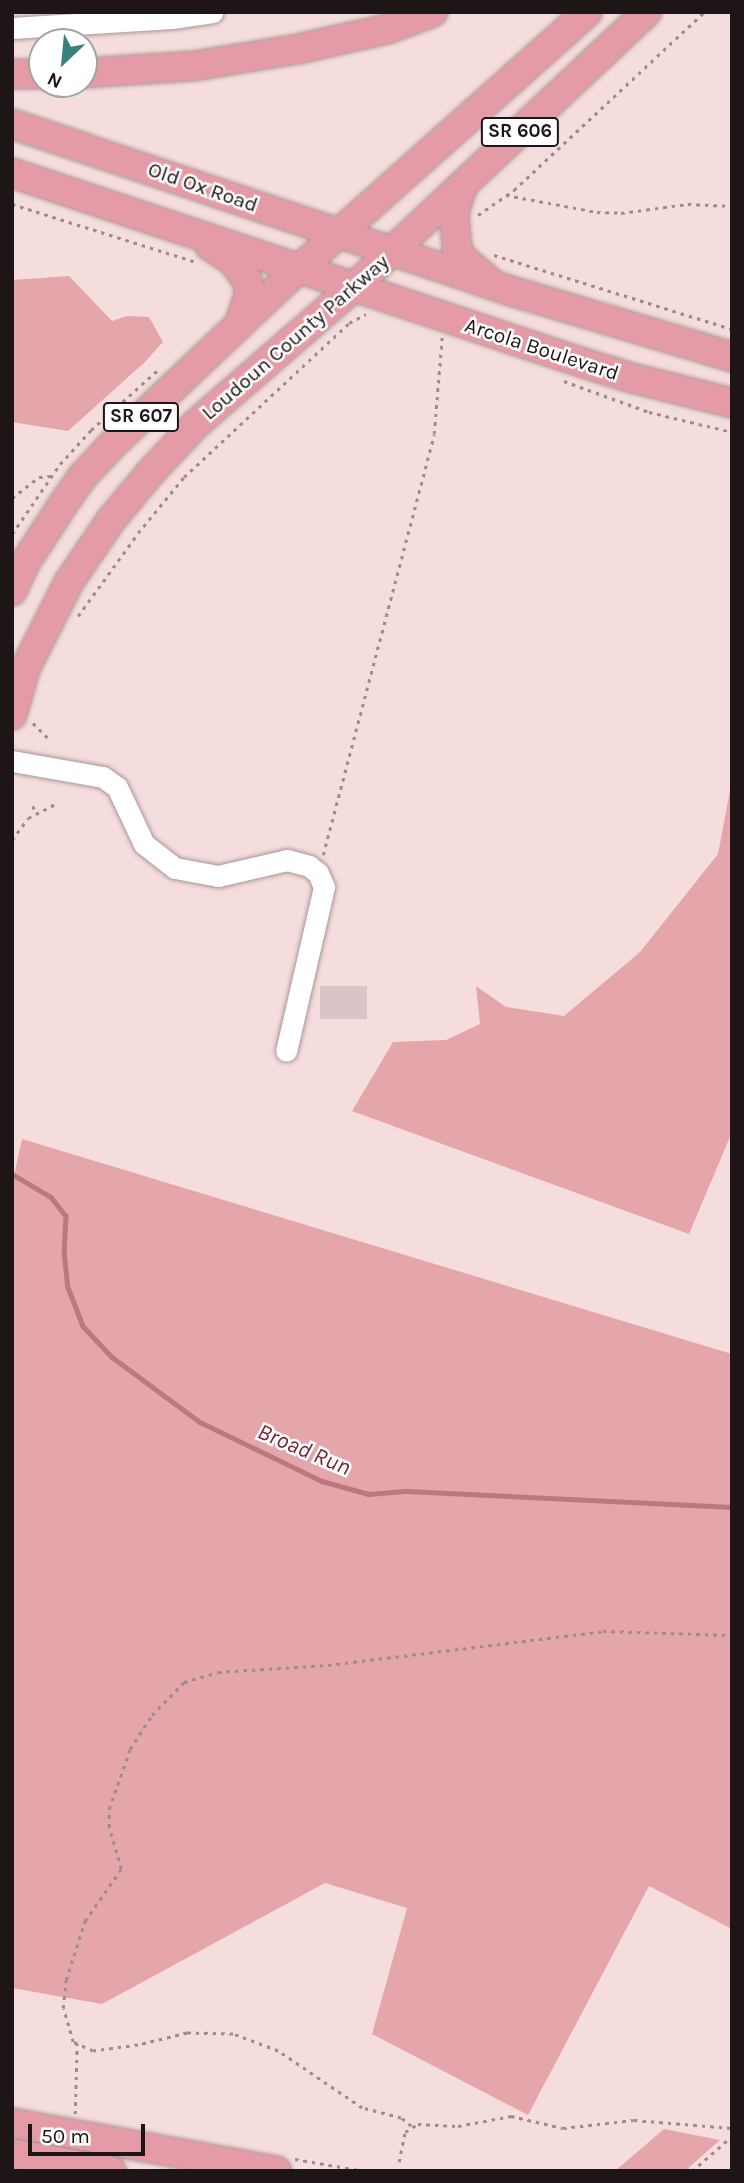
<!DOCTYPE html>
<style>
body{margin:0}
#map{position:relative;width:744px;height:2183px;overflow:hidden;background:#f5ddde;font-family:Karla,sans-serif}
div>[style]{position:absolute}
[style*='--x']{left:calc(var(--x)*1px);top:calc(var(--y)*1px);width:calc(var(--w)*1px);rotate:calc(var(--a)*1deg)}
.green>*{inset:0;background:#e4a6ab}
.stream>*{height:4.5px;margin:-2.25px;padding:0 2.25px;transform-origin:2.25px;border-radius:2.25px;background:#ba797f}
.building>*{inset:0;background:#dcc3c5;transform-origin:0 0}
.path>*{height:2.5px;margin-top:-1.25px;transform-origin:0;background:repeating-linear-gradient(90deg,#9d8c8c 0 3.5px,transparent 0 8.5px)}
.roads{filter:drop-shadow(0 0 2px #ac9597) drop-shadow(0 0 2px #ac9597)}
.minor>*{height:21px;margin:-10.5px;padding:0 10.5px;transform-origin:10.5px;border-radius:10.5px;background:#fff}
.major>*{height:28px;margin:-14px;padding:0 14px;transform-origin:14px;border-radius:14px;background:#e59ba6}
span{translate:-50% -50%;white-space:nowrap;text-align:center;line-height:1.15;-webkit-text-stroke:5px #fff;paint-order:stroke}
.shield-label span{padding:2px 5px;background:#fff;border:2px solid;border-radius:5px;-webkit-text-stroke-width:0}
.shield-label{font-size:19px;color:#1e1616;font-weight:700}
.street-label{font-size:21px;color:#1e1616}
.water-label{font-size:23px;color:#762634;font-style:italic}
.frame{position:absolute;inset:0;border:14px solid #1e1616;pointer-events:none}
.north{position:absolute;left:28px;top:28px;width:70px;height:70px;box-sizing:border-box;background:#fff;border:2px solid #a5a2a2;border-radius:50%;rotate:206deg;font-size:19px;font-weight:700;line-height:28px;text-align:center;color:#1e1616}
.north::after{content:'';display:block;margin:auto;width:24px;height:32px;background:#398180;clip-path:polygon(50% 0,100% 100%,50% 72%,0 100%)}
.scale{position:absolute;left:28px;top:2124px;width:117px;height:32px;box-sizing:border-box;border:4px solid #1e1616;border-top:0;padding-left:9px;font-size:21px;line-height:24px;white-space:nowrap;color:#1e1616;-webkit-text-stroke:5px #fff;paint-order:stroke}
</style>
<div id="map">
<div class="green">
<div style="clip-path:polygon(69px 276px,112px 321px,127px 316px,149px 317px,163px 342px,145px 362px,68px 431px,12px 422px,12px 280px)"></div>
<div style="clip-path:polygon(732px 780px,732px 1132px,689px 1234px,352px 1111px,393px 1042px,446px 1040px,480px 1024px,476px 986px,506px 1007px,564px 1016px,640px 952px,718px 854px)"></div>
<div style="clip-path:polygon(22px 1139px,732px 1354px,732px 1929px,649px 1886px,528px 2115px,372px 2034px,407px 1908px,325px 1883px,102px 2004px,12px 1988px,12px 1184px)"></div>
<div style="clip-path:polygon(664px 2129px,720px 2140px,685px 2171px,615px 2171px)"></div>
</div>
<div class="stream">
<div style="--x:12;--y:1174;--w:45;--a:30.5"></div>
<div style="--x:51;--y:1197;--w:24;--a:52"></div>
<div style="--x:66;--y:1216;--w:35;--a:93"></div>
<div style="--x:64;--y:1251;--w:36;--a:84"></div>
<div style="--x:68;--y:1287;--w:42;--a:69"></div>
<div style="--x:83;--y:1326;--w:42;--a:46.9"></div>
<div style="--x:112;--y:1357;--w:109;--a:36.5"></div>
<div style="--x:200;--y:1422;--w:136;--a:25.8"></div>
<div style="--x:322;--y:1481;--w:49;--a:15.5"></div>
<div style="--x:369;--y:1494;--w:38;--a:-5"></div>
<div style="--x:407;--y:1491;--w:325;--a:2.8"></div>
</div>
<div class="building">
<div style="left:320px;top:986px;width:47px;height:33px"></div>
</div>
<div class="path">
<div style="--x:506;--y:195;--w:93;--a:10.6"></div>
<div style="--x:597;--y:212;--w:24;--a:2"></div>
<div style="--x:621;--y:213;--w:68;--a:-7.7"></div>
<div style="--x:688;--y:204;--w:44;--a:2.6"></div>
<div style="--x:12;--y:204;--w:193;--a:17.5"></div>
<div style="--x:478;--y:215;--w:44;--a:-34.8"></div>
<div style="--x:514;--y:190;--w:260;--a:-43.1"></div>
<div style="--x:494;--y:255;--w:249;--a:17.3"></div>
<div style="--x:564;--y:381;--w:90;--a:20"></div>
<div style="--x:649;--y:412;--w:85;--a:13.5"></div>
<div style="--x:12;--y:498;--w:34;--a:-38"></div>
<div style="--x:39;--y:477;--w:12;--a:-5"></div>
<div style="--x:12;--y:534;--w:85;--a:-55.6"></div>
<div style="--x:60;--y:464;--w:46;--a:-47.6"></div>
<div style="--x:91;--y:430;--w:91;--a:-41.9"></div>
<div style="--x:78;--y:616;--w:102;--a:-54.1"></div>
<div style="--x:138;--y:533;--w:72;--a:-50.6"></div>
<div style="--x:184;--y:477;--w:226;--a:-43"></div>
<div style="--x:349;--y:323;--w:19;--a:-28"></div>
<div style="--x:33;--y:723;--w:21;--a:45"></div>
<div style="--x:33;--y:806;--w:8;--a:67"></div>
<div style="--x:12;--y:840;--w:27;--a:-54"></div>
<div style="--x:28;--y:818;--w:30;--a:-27"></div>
<div style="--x:323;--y:855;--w:435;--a:-75.2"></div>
<div style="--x:434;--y:434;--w:97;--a:-85.3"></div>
<div style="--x:75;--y:2114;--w:70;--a:-88.4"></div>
<div style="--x:411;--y:2126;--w:13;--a:-141"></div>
<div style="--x:401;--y:2118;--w:40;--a:-165.6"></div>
<div style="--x:362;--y:2108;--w:102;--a:-145.8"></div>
<div style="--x:278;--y:2051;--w:48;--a:-159.3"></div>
<div style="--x:233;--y:2034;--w:46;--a:-178.8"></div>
<div style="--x:187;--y:2033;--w:50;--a:166.2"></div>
<div style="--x:138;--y:2045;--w:45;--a:172.4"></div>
<div style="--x:93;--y:2051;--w:22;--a:-156"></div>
<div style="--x:73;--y:2042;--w:35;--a:-106"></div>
<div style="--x:63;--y:2008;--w:28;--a:-84"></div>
<div style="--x:66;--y:1980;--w:62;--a:-72.1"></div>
<div style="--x:85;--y:1921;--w:63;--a:-55.3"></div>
<div style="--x:121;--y:1869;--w:44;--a:-105.9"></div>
<div style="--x:109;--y:1827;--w:18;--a:-90"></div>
<div style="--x:109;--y:1809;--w:64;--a:-70.7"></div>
<div style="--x:130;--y:1749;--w:40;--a:-57.1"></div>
<div style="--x:152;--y:1715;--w:46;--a:-45.9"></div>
<div style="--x:184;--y:1682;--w:35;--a:-16"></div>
<div style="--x:218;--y:1672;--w:110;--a:-3.6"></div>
<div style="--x:328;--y:1665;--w:277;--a:-7"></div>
<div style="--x:603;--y:1631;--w:129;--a:1.8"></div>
<div style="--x:295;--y:2159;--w:70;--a:9.9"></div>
<div style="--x:399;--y:2162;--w:31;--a:-79"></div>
<div style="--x:405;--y:2132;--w:15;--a:-32"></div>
<div style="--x:418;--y:2124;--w:40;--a:2.9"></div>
<div style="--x:458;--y:2126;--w:54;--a:-10.7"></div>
<div style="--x:511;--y:2116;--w:53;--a:13"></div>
<div style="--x:563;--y:2128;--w:71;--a:-6.4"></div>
<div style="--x:634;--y:2120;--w:98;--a:4.7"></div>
<div style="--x:692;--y:2171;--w:53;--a:-41.2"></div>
</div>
<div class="roads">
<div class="minor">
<div style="--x:12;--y:28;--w:160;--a:-3.6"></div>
<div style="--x:172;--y:18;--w:41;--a:-8.3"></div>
<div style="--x:12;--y:761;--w:92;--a:10"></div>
<div style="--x:103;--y:777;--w:17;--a:36"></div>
<div style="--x:117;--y:787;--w:63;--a:64.7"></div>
<div style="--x:144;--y:844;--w:39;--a:38"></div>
<div style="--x:175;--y:868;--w:44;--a:10.5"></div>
<div style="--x:218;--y:876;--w:71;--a:-13.1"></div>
<div style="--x:287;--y:860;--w:23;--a:15"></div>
<div style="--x:309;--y:866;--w:11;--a:38"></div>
<div style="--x:318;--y:873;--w:15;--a:67"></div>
<div style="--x:324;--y:887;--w:168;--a:103"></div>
</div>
<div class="major">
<div style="--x:84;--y:73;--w:110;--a:-3.6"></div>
<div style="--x:194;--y:66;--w:105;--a:-9.3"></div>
<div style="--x:298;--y:49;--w:91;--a:-12.7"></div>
<div style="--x:387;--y:29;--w:49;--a:-20.3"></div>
<div style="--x:12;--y:74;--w:30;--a:0"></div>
<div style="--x:12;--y:124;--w:526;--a:18.5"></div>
<div style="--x:511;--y:291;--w:231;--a:16.6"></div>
<div style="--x:12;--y:173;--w:576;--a:18.4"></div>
<div style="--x:559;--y:355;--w:72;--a:17.7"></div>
<div style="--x:628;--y:377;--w:107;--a:14"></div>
<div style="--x:463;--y:185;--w:29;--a:108"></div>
<div style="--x:454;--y:213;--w:37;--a:85"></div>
<div style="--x:457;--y:250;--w:11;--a:56"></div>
<div style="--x:463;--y:259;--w:31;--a:40"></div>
<div style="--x:210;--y:246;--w:27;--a:33"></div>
<div style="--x:233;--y:261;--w:24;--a:54"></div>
<div style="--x:247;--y:280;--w:11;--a:75"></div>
<div style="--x:250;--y:291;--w:33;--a:108"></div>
<div style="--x:12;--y:591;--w:31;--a:-65"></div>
<div style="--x:25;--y:563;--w:72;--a:-57"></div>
<div style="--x:64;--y:503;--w:33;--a:-55"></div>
<div style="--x:83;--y:476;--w:44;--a:-46.8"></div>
<div style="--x:113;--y:444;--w:231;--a:-43.4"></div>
<div style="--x:281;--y:285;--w:410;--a:-41.7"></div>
<div style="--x:12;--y:715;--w:48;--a:-74.2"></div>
<div style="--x:25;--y:669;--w:97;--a:-63.2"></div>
<div style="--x:69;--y:582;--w:75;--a:-55.9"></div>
<div style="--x:111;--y:520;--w:62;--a:-50.2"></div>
<div style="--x:151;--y:472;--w:66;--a:-46.8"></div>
<div style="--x:196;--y:424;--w:211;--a:-41"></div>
<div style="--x:355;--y:286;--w:400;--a:-43.2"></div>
<div style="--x:12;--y:2123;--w:269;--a:10.3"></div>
<div style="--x:12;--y:2153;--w:101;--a:10.3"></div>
</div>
</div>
<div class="shield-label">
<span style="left:520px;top:132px">SR 606</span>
<span style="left:141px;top:417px">SR 607</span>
</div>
<div class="street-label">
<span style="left:203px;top:187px;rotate:19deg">Old Ox Road</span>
<span style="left:295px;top:337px;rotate:-41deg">Loudoun County Parkway</span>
<span style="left:542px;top:349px;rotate:18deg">Arcola Boulevard</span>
</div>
<div class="water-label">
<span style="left:304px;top:1450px;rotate:23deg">Broad Run</span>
</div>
<div class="frame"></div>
<div class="north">N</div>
<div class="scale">50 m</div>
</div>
